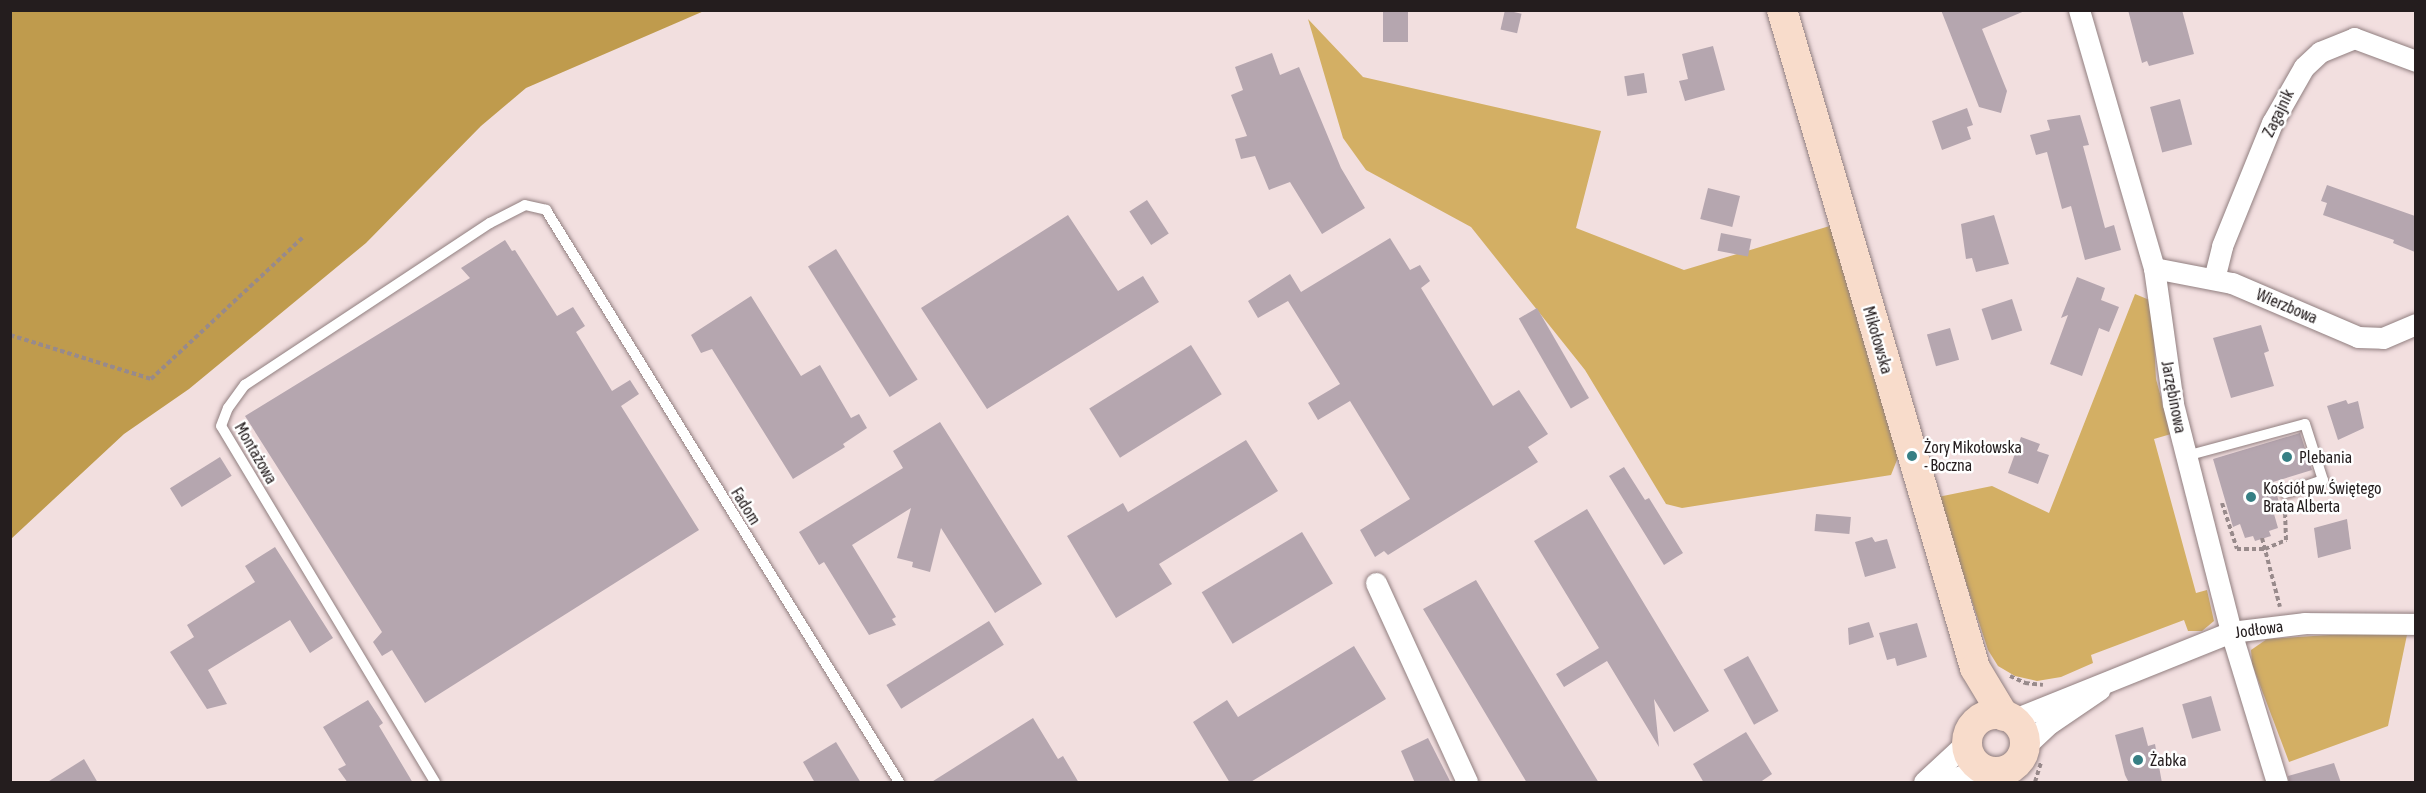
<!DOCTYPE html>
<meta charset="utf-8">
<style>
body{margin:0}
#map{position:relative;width:2426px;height:793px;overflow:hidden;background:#f2dfdf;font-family:"Asap Condensed",sans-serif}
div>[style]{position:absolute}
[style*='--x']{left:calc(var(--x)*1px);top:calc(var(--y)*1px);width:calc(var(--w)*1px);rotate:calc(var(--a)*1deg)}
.green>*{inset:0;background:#d3af64}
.forest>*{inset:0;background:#bf9b4d}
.building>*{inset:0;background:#b5a6af;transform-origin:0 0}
.path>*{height:4px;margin-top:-2px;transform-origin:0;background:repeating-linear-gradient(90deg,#988a8b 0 4.5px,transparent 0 7.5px)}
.roads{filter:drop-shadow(0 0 2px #917f80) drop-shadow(0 0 2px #917f80)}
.lane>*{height:10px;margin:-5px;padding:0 5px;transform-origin:5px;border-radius:5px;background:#fff}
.street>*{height:21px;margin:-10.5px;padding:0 10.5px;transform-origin:10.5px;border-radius:10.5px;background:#fff}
.secondary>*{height:30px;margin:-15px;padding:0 15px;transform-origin:15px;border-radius:15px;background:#f8dccb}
.secondary>.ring{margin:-15px;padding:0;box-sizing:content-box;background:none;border:30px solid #f8dccb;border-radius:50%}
.dots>*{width:16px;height:16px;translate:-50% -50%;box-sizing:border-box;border:3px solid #fff;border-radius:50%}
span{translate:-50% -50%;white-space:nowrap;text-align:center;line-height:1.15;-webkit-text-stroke:5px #fff;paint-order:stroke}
.street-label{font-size:16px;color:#241d1e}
.poi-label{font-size:16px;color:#241d1e}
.left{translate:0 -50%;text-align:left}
.frame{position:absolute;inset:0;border:12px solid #241d1e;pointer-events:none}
</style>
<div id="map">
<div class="green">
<div style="clip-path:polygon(1308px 19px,1363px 77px,1601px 131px,1576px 228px,1684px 270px,1833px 225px,1899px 455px,1891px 475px,1682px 508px,1666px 504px,1585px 370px,1471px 227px,1366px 170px,1343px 138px)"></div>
<div style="clip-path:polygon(2135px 294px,2152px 301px,2156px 379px,2171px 434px,2154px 439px,2196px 593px,2207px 590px,2214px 621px,2202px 631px,2188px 631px,2184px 620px,2091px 655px,2093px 663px,2061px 677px,2037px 681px,2015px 676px,1998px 666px,1988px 650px,1938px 497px,1992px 486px,2049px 513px)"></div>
<div style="clip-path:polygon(2408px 630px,2388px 726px,2289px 762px,2252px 664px,2251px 650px,2267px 639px)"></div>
</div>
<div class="forest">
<div style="clip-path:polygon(11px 10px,704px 10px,704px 11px,526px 88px,481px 126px,366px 243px,189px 389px,124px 434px,11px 539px)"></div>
</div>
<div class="building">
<div style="left:1383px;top:10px;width:25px;height:32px"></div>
<div style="left:1505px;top:10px;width:17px;height:20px;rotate:13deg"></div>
<div style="clip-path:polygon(1941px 10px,2027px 10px,1982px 29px,2007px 91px,2001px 113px,1979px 107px)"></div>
<div style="clip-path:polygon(2128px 10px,2182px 10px,2194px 54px,2149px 66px,2147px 61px,2142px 63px)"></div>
<div style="clip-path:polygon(1713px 46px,1725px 90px,1685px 101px,1679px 81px,1688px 79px,1682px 54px)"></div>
<div style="clip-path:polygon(1272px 53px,1280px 75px,1299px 67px,1341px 168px,1365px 208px,1322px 234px,1290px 182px,1269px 190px,1255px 156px,1241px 159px,1235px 139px,1247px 136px,1231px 95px,1243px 90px,1235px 67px)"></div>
<div style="left:1644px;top:73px;width:20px;height:20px;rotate:81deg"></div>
<div style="left:2180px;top:99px;width:47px;height:31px;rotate:75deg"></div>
<div style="clip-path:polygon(1967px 108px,1973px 125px,1967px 127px,1971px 139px,1942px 150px,1932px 121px)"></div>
<div style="clip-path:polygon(2080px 115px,2089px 145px,2083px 146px,2105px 228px,2114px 225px,2121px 250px,2085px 260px,2071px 206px,2062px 209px,2047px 152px,2036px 155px,2030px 135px,2050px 130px,2047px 120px)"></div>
<div style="clip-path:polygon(2327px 185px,2415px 216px,2415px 252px,2393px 243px,2394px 240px,2323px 215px,2327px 203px,2321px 201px)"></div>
<div style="left:1708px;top:188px;width:33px;height:32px;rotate:14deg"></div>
<div style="left:1147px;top:200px;width:40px;height:21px;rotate:57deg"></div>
<div style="clip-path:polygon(1068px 215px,1118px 291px,1143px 276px,1159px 302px,987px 409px,921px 308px)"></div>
<div style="clip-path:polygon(1994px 215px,2009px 264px,1976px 272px,1972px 258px,1966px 259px,1961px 224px)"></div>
<div style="left:1721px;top:233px;width:31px;height:18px;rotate:11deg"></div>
<div style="clip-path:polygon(1390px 238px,1410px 270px,1420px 265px,1430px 281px,1421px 288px,1493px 406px,1519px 390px,1548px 434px,1528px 447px,1538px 462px,1388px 555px,1384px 551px,1375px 557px,1360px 530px,1410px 499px,1350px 401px,1318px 420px,1308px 403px,1340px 384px,1288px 301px,1258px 318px,1248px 301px,1290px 274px,1301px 292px)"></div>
<div style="clip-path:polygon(505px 240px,512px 251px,515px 250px,557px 316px,573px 307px,585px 326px,576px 332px,612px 391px,630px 380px,639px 394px,621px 406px,699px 530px,425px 703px,392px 650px,382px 656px,373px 642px,382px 632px,245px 416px,470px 278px,461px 268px)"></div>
<div style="left:836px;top:249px;width:154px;height:33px;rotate:58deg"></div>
<div style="clip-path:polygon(2077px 277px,2105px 288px,2101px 300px,2119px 307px,2109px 332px,2099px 328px,2082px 376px,2050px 364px,2068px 315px,2061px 318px)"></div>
<div style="clip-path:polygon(751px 296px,801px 376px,820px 365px,851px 418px,859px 414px,867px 428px,843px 444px,845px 447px,793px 479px,712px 349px,701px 353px,691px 335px)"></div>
<div style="left:2012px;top:299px;width:33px;height:32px;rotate:72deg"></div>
<div style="left:1537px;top:308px;width:104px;height:21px;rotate:60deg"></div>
<div style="clip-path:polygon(2261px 325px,2269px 351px,2264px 353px,2274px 386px,2231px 398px,2213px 338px)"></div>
<div style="left:1950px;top:328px;width:33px;height:24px;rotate:74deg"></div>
<div style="left:1191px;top:345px;width:58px;height:120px;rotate:58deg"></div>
<div style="clip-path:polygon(2346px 400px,2348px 404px,2358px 401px,2364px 428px,2338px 440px,2327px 406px)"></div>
<div style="clip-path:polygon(940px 422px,1042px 584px,995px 613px,941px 528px,930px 572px,912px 567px,913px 562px,897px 558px,911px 508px,852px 545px,896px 617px,892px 619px,896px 625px,869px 635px,824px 562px,819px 565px,799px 532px,903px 468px,893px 451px)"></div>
<div style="clip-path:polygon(2300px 433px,2312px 470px,2273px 482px,2282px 512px,2274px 514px,2278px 528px,2269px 531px,2271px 536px,2255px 541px,2253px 536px,2245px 538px,2240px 524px,2233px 527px,2213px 459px)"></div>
<div style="clip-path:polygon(2021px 437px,2040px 444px,2037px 451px,2049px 455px,2038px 484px,2008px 473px)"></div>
<div style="clip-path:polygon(1246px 440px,1278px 491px,1159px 564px,1172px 584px,1116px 618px,1067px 536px,1123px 503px,1128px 512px)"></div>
<div style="left:220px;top:457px;width:22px;height:59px;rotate:58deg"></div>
<div style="clip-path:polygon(1624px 467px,1645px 500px,1649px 498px,1683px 553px,1664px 565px,1609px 476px)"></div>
<div style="clip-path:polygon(1587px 509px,1709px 711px,1674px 732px,1654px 699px,1659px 747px,1607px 661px,1564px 687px,1556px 674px,1599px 648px,1534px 541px)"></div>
<div style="left:1816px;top:514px;width:35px;height:17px;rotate:5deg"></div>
<div style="clip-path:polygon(2347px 519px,2351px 549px,2318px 558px,2314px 528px)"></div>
<div style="left:1302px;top:532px;width:60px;height:117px;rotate:59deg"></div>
<div style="clip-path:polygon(1872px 537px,1875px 542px,1887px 539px,1896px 568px,1865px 577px,1855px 542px)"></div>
<div style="clip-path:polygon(275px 547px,333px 638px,310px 653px,290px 620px,208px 670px,227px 704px,207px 709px,170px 652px,194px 637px,187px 625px,255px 582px,245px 566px)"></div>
<div style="clip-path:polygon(1476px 580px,1500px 620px,1599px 783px,1527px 783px,1423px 609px)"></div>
<div style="left:989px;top:621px;width:28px;height:121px;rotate:58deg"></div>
<div style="clip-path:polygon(1869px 622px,1874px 637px,1849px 645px,1848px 628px)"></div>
<div style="clip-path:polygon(1917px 623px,1927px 657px,1897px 666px,1895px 658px,1887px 660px,1879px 633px)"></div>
<div style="clip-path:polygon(1354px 646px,1386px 699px,1249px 783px,1230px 783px,1193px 722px,1227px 700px,1238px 717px)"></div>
<div style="left:1748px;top:656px;width:63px;height:28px;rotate:61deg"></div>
<div style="left:2211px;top:696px;width:36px;height:30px;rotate:74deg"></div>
<div style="clip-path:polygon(368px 700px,383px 723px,379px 726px,413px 783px,348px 783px,338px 769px,346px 765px,323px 727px)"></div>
<div style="clip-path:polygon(1033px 718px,1058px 759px,1063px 756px,1079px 783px,930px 783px)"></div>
<div style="clip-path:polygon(2143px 727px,2148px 746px,2155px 744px,2162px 783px,2129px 783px,2125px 775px,2115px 735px)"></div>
<div style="clip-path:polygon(1746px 732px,1772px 774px,1759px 783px,1704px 783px,1693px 764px)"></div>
<div style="clip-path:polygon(1428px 738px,1451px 783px,1415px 783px,1401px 751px)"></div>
<div style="clip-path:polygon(836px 742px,861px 783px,815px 783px,803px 762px)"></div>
<div style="clip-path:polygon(84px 759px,98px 783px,46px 783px)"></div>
<div style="clip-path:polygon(2334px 763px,2341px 783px,2289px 783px,2288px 776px)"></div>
</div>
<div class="path">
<div style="--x:10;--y:335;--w:148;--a:17.3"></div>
<div style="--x:151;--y:379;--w:207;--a:-43"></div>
<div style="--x:2222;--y:503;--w:48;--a:71.9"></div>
<div style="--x:2237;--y:549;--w:28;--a:0"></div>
<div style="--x:2265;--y:549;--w:23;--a:-23"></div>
<div style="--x:2286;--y:540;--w:32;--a:-92"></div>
<div style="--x:2262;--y:538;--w:71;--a:75.4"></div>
<div style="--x:2010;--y:676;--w:17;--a:25"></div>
<div style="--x:2025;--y:683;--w:18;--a:6"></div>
<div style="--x:2035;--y:782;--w:21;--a:-73"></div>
</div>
<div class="roads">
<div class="lane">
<div style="--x:2186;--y:456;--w:123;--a:-15.1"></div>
<div style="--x:2305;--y:424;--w:59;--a:72.2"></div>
<div style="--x:2323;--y:480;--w:40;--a:161.1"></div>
<div style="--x:435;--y:782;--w:415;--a:-121"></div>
<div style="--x:221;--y:426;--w:19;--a:-69"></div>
<div style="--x:228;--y:408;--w:29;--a:-54"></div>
<div style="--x:245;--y:385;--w:294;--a:-33.5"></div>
<div style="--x:490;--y:223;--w:39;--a:-27"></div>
<div style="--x:525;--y:205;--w:22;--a:13"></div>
<div style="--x:546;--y:210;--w:672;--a:58.32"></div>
</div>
<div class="street">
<div style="--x:2079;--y:10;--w:269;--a:73.8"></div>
<div style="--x:2154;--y:268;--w:137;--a:82"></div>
<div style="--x:2173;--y:404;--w:235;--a:75.7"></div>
<div style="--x:2231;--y:632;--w:157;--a:73"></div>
<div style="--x:2154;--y:268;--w:79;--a:10.9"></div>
<div style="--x:2232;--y:283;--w:137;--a:23.2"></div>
<div style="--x:2358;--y:337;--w:25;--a:2"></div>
<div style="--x:2383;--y:338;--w:36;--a:-23"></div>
<div style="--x:2214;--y:279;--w:34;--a:-76"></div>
<div style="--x:2222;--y:246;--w:133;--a:-67.9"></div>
<div style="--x:2272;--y:123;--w:64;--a:-60.3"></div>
<div style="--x:2304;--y:67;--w:22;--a:-43"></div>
<div style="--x:2320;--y:52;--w:37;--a:-22"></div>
<div style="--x:2354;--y:38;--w:66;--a:20.4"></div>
<div style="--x:1376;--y:583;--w:219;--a:65.4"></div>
<div style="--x:2012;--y:720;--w:236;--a:-21.9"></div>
<div style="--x:2231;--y:632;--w:75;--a:-6.9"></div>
<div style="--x:2305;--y:623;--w:111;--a:0.5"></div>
<div style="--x:2024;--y:747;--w:35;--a:-43"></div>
<div style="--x:2050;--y:723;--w:60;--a:-34.2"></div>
<div style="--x:1924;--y:782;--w:59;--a:-42.9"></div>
<div style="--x:1947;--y:782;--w:36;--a:-23"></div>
</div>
<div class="secondary">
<div style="--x:1782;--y:10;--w:686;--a:73.65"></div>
<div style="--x:1975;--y:668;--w:56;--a:58.9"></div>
<div class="ring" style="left:1967px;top:714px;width:28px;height:28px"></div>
</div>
</div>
<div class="dots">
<div style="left:1912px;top:456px;background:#367f84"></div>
<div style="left:2287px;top:457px;background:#367f84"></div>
<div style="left:2251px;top:497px;background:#367f84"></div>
<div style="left:2138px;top:760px;background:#367f84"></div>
</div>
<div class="street-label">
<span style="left:2278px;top:113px;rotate:-64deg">Zagajnik</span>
<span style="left:2287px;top:306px;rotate:23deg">Wierzbowa</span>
<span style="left:1878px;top:340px;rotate:74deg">Mikołowska</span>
<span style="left:2174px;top:397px;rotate:79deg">Jarzębinowa</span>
<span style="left:256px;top:453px;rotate:60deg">Montażowa</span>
<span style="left:746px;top:506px;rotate:58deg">Fadom</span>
<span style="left:2259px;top:629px;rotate:-8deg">Jodłowa</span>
</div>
<div class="poi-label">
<span class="left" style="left:1924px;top:456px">Żory Mikołowska<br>- Boczna</span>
<span class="left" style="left:2299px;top:457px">Plebania</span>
<span class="left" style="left:2263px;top:497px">Kościół pw. Świętego<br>Brata Alberta</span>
<span class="left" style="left:2150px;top:760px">Żabka</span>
</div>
<div class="frame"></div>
</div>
